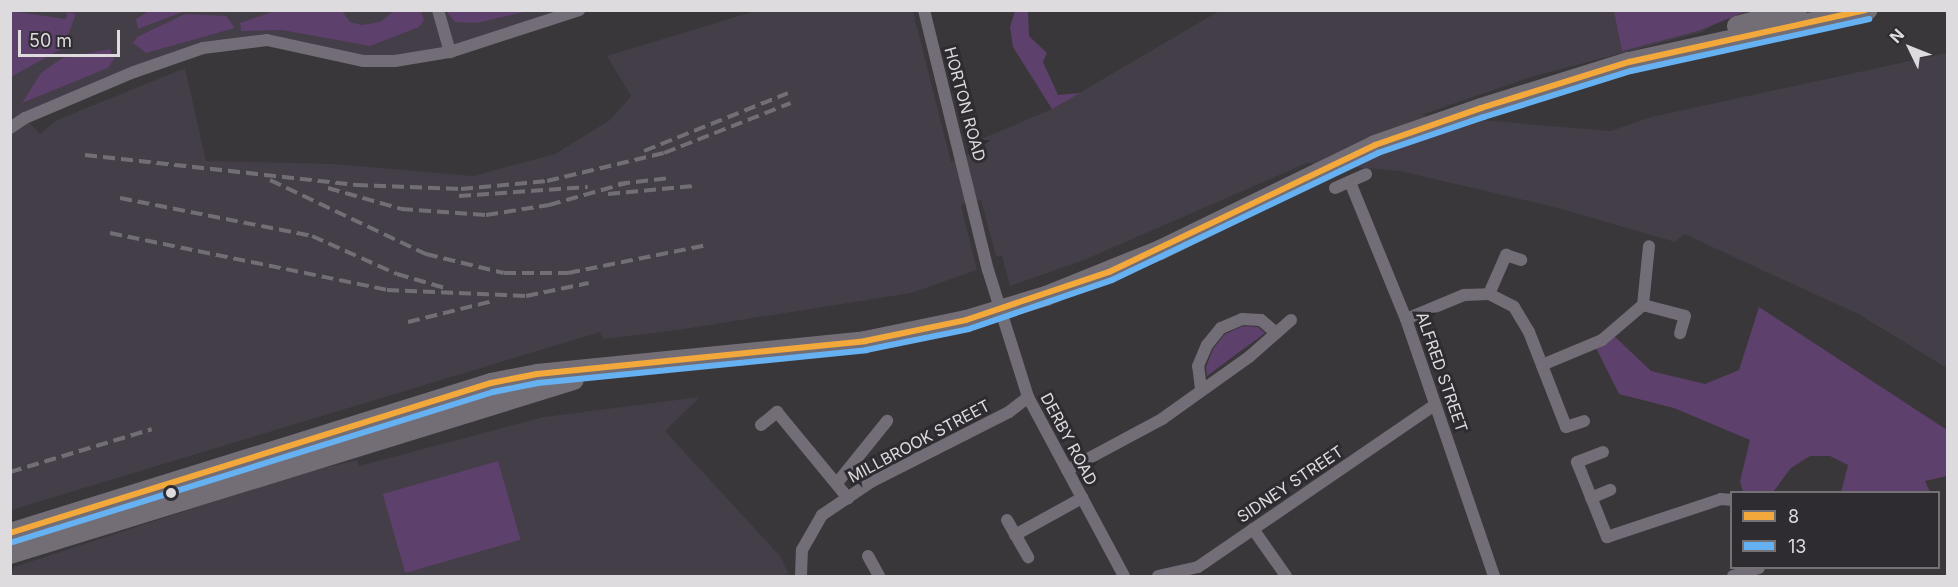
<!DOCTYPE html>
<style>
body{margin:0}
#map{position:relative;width:1958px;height:587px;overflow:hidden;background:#39373a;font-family:Inter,sans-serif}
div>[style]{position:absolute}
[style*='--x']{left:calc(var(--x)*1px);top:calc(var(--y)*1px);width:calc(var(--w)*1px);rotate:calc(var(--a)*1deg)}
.built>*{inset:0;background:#433e47}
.green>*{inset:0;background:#5d406b;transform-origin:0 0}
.street>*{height:12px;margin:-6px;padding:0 6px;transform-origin:6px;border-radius:6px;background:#726d76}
.primary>*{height:20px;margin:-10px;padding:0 10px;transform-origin:10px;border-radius:10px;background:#736d76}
.rail>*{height:4px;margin-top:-2px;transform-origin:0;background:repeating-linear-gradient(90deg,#726e75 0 12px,transparent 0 18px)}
.primary-bridge>*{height:20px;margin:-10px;padding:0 10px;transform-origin:10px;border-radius:10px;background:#736d76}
.bus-1>*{height:6px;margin:-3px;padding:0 3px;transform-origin:3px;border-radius:3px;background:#f2a83b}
.bus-2>*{height:6px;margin:-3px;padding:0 3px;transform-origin:3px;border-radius:3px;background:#66b1f2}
.dots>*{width:16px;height:16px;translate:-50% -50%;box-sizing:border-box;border:3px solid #2f2c31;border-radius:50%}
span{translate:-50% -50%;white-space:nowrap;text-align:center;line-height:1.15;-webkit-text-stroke:6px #2f2c31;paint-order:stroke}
.street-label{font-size:16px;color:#dddbde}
.frame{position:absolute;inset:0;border:12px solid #dddbde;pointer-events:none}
.legend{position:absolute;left:1730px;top:491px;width:210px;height:78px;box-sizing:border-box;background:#2f2c31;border:2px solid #757276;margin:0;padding:8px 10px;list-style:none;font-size:18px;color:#dddbde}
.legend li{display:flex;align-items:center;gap:12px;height:30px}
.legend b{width:30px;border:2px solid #757276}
.north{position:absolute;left:1880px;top:18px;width:60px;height:60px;-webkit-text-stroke:4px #2f2c31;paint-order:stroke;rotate:313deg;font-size:16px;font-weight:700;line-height:24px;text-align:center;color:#dddbde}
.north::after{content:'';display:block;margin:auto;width:21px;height:27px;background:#dddbde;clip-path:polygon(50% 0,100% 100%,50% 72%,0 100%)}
.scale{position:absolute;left:18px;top:30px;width:102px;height:27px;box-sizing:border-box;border:3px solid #dddbde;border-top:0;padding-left:8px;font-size:18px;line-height:21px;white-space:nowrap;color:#dddbde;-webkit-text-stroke:4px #2f2c31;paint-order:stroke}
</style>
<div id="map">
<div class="built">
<div style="clip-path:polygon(11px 11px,579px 11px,395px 61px,267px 40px,203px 48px,25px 118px,40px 134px,57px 120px,185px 68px,206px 161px,335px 164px,473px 176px,555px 154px,610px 120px,631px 96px,607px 56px,755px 11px,913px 11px,951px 162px,972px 153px,977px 141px,1052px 109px,1219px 11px,1755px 11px,1718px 22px,1702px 32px,1531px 77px,1421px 115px,1611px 131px,1651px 117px,1947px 53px,1947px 368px,1860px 315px,1684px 234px,1675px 242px,1558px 208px,1400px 171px,1307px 163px,1084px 260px,1010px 286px,1002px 256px,996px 256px,981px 200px,971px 202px,961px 205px,977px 270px,911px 293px,678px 330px,603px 339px,600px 332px,11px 510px)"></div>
<div style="clip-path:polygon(700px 397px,665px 431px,780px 556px,790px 576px,11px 576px,14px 567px,295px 475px,357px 460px,359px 466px,544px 417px)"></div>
</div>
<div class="green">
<div style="clip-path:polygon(278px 10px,342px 11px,350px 22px,362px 25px,380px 22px,394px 11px,421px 11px,424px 20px,419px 27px,370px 46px,282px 30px,241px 31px,240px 23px)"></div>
<div style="clip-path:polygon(10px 11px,66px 19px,67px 12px,76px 14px,63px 48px,11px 77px)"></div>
<div style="clip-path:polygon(149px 11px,149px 10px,185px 11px,138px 29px,136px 19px)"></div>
<div style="clip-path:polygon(446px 11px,528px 11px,477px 23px,455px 22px)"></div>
<div style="clip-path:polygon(1015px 11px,1028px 11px,1029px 36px,1047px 53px,1043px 62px,1058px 95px,1080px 93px,1052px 109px,1013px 47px,1010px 27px)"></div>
<div style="clip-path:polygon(1614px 11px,1615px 10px,1746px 11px,1701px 30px,1622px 51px)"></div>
<div style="clip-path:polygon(185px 14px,226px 16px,235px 28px,146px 53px,133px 43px,137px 37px)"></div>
<div style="clip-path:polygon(110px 49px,114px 59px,108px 68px,22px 103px,41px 73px,62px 58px)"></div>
<div style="clip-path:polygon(1759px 307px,1947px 430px,1947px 476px,1925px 481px,1930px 492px,1841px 492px,1848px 465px,1830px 456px,1810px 456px,1791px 468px,1773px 492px,1743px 492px,1740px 481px,1750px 440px,1674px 408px,1619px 394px,1594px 344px,1611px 333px,1651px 371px,1705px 384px,1739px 370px)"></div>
<div style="clip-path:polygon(1243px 326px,1258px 327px,1265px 333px,1207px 376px,1206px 367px,1213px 349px,1225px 334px)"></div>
<div style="left:498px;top:461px;width:82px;height:120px;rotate:74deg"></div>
</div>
<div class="street">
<div style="--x:438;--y:10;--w:44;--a:74.1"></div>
<div style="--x:924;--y:10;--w:268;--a:76.2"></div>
<div style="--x:988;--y:270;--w:133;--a:72.5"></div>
<div style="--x:1028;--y:397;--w:203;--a:61.8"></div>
<div style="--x:10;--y:128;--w:18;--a:-34"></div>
<div style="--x:25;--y:118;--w:118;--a:-22.9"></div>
<div style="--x:134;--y:72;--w:73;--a:-19.2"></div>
<div style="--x:203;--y:48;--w:64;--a:-7.1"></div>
<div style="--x:267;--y:40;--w:98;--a:12.3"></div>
<div style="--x:363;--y:61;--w:32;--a:0"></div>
<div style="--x:395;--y:61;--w:56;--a:-9.3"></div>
<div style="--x:450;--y:52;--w:136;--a:-18"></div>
<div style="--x:1350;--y:182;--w:148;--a:67.8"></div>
<div style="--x:1406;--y:319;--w:272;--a:71.1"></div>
<div style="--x:1335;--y:188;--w:34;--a:-24"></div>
<div style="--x:1489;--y:294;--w:43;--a:-66.4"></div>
<div style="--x:1506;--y:255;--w:16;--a:18"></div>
<div style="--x:1643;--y:305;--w:43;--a:14.7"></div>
<div style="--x:1685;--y:316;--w:18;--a:106"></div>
<div style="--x:1406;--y:319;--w:63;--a:-22.5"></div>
<div style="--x:1464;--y:295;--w:25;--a:-2"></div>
<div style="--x:1489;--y:294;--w:28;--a:27"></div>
<div style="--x:1514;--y:307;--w:29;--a:59"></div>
<div style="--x:1529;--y:332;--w:102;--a:68.7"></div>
<div style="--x:1566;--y:427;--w:19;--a:-18"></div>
<div style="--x:1542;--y:365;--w:65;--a:-22.6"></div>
<div style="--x:1602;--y:340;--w:54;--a:-40.5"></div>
<div style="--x:1643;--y:305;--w:59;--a:-84.2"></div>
<div style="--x:1201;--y:389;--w:23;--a:-97"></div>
<div style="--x:1198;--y:366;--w:23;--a:-67"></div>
<div style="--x:1207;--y:345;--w:22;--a:-51"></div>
<div style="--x:1221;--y:328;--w:23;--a:-23"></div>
<div style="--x:1242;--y:319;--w:19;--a:3"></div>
<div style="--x:1261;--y:320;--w:20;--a:41"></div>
<div style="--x:761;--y:425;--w:21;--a:-39"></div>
<div style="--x:777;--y:412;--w:112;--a:50.5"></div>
<div style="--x:1603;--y:452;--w:28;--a:159"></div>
<div style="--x:1577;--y:462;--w:81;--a:68.2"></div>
<div style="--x:1607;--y:537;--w:120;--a:-18.4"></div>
<div style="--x:1721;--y:499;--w:11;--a:5"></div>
<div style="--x:1067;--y:470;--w:108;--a:-28.2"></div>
<div style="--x:1162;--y:419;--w:107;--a:-35.5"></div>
<div style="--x:1249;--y:357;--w:56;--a:-41.4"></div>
<div style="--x:837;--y:483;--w:80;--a:-51.1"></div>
<div style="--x:1591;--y:498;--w:21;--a:-23"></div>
<div style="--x:1007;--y:520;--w:43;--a:60.4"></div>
<div style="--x:1253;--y:529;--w:57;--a:54.9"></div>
<div style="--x:1015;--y:535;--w:77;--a:-28.9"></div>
<div style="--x:868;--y:556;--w:23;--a:61"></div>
<div style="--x:801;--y:576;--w:26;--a:-88"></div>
<div style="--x:802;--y:550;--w:40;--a:-60.3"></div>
<div style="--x:822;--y:515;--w:59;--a:-34"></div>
<div style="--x:871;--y:482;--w:155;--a:-26.9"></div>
<div style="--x:1009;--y:412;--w:24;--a:-38"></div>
<div style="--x:1158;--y:576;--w:41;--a:-12.7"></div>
<div style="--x:1198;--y:567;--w:287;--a:-34.4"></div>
<div style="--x:1733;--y:576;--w:27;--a:-17"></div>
</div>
<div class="primary">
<div style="--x:1737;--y:26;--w:62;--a:-14.9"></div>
<div style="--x:1046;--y:296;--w:123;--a:-22"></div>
<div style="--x:1160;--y:250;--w:239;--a:-26"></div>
<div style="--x:1375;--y:145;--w:112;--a:-19.2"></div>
<div style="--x:1481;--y:108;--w:155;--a:-17.3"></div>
<div style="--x:1629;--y:62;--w:244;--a:-12.3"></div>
<div style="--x:10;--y:533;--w:504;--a:-17.32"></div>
<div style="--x:491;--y:383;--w:47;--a:-11.1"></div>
<div style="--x:537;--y:374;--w:330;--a:-5.7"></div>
<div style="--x:865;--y:341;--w:103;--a:-11.7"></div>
<div style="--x:10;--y:554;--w:590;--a:-17.15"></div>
</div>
<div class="rail">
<div style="--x:644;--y:151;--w:155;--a:-21.9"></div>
<div style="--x:85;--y:155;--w:273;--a:6.3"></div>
<div style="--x:356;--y:185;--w:105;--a:2.2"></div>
<div style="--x:461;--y:189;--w:86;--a:-5.3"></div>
<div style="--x:547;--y:181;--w:120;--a:-13.5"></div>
<div style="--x:664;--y:153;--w:136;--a:-21.5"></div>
<div style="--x:270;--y:180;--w:173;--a:25.4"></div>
<div style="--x:426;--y:254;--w:80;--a:13.7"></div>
<div style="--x:504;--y:273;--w:64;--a:0"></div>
<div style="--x:568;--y:273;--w:142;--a:-11.4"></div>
<div style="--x:618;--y:184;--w:52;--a:-6.6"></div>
<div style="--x:328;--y:188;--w:76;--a:16"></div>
<div style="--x:401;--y:209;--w:85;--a:4"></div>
<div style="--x:486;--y:215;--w:64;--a:-9"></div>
<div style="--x:549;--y:205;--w:81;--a:-15.8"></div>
<div style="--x:608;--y:194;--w:86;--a:-5.3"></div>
<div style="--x:459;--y:196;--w:129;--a:-4"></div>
<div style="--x:120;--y:198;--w:196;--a:11.2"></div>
<div style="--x:312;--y:236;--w:93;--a:24.1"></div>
<div style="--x:397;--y:274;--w:50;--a:16.3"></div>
<div style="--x:110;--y:233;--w:283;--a:11.6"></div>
<div style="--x:387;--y:290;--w:139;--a:2.5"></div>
<div style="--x:526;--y:296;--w:64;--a:-11.7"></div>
<div style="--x:408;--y:322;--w:88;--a:-13.9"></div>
<div style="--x:10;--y:472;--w:148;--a:-16.8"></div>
</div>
<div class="primary-bridge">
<div style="--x:966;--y:320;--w:84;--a:-16.7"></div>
</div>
<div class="bus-1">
<div style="--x:10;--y:533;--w:504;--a:-17.32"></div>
<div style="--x:491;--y:383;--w:47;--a:-11.1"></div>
<div style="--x:537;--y:374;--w:330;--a:-5.7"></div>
<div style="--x:865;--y:341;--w:103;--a:-11.7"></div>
<div style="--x:966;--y:320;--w:151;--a:-18.6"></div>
<div style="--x:1109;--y:272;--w:295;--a:-25.5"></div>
<div style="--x:1375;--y:145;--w:112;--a:-19.2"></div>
<div style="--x:1481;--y:108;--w:155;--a:-17.3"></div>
<div style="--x:1629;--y:62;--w:242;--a:-12.4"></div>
</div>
<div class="bus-2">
<div style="--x:13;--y:542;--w:503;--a:-17.35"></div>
<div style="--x:493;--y:392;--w:46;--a:-11.3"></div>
<div style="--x:538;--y:383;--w:330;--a:-5.7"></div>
<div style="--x:866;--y:350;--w:105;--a:-11.5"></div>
<div style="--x:969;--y:329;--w:151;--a:-18.9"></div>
<div style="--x:1112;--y:280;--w:295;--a:-25.5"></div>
<div style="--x:1378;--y:153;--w:112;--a:-18.8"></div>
<div style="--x:1484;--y:117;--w:154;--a:-17.4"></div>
<div style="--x:1631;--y:71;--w:244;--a:-12.3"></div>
</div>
<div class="dots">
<div style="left:171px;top:493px;background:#dddbde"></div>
</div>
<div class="street-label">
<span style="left:965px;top:104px;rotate:75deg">HORTON ROAD</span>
<span style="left:1442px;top:372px;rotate:71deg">ALFRED STREET</span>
<span style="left:1069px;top:439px;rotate:62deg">DERBY ROAD</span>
<span style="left:919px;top:441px;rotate:-28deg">MILLBROOK STREET</span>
<span style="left:1290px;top:484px;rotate:-34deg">SIDNEY STREET</span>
</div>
<div class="frame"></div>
<ul class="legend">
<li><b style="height:8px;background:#f2a83b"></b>8</li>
<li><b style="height:8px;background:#66b1f2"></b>13</li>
</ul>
<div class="north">N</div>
<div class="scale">50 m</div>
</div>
